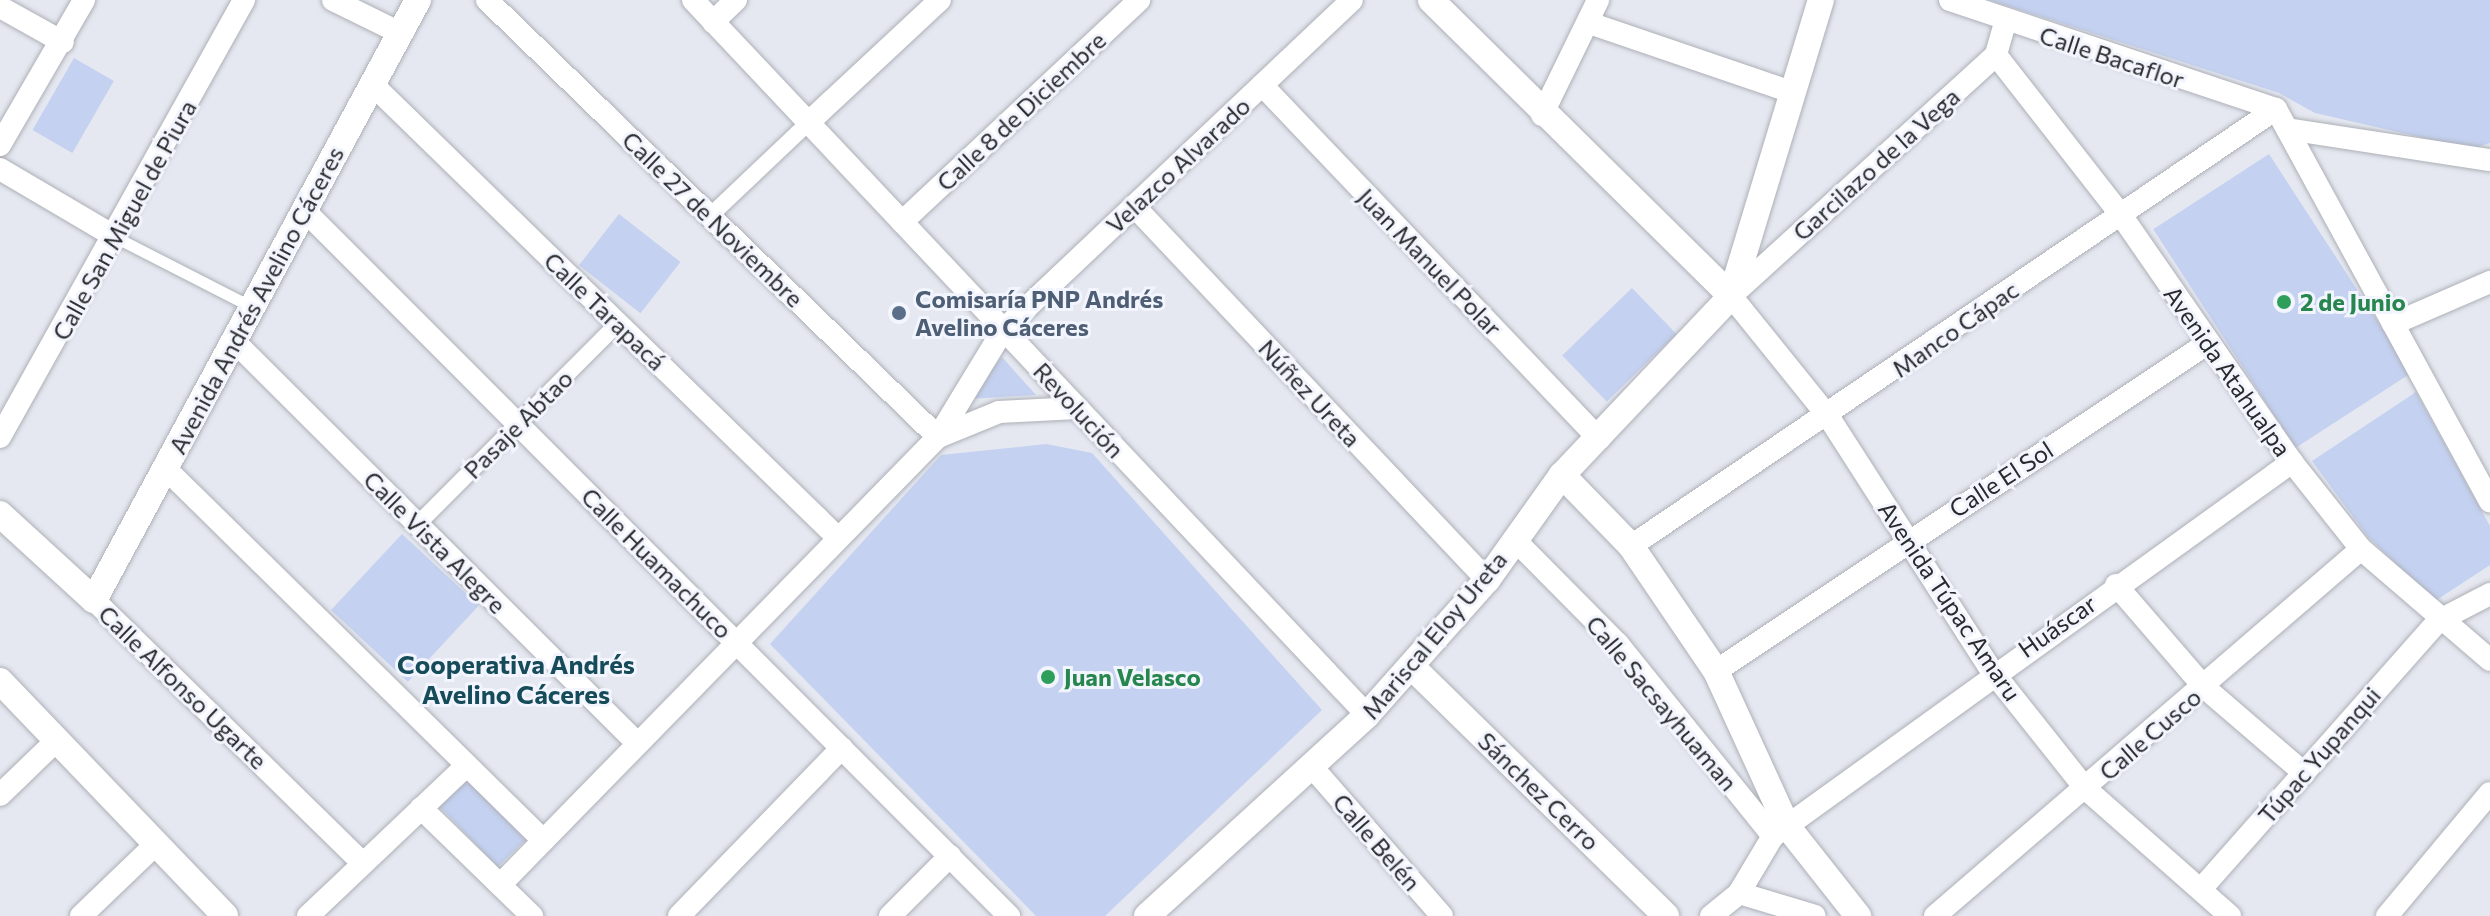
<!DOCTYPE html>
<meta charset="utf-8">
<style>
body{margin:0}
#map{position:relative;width:2490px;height:916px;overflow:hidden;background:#e5e8f0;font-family:Commissioner,sans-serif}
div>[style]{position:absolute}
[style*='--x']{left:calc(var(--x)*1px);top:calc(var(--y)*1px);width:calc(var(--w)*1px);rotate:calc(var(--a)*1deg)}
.green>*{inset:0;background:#c4d1f0;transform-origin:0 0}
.roads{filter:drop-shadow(0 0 2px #adb0b7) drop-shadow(0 0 2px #adb0b7)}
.service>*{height:11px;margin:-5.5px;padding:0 5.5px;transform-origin:5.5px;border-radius:5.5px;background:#fff}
.pedestrian>*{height:16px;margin:-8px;padding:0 8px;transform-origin:8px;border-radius:8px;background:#fff}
.minor>*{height:22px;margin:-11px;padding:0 11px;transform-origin:11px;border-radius:11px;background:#fff}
.tertiary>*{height:26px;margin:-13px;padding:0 13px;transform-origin:13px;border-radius:13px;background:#fff}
.dots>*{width:22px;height:22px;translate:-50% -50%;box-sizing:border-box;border:4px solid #f2f5fd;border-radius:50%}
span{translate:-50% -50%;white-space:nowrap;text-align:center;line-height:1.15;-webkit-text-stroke:6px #f2f5fd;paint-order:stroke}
.street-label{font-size:24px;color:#282a2c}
.service-label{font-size:24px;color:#4e5e75;font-weight:700}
.left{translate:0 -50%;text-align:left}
.leisure-label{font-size:24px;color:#27864d;font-weight:700}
.neighbourhood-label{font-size:26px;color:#164b5a;font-weight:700}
</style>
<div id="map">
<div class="green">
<div style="clip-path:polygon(1989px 0,2490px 0,2490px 143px,2472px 149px,2315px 113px,2279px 93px)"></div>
<div style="left:74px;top:58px;width:46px;height:83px;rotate:30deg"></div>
<div style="left:2269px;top:154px;width:261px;height:138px;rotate:57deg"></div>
<div style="left:619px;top:214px;width:78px;height:65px;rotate:38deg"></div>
<div style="left:1632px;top:288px;width:64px;height:97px;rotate:46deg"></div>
<div style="clip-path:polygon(1002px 357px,1036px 395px,968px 399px)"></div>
<div style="clip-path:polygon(2416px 392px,2490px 526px,2490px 565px,2435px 601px,2368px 537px,2312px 461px)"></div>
<div style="clip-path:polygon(1046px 444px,1092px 453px,1322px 710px,1105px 916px,1036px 916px,770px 644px,941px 455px)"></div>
<div style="left:402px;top:534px;width:105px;height:104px;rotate:43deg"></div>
<div style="left:466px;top:778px;width:86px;height:39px;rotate:46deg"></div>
</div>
<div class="roads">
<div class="service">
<div style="--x:117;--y:238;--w:152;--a:27.1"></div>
</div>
<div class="pedestrian">
<div style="--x:710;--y:216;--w:137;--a:-43.5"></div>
<div style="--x:418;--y:524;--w:284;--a:-45.1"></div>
</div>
<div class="minor">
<div style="--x:333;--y:0;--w:75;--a:26.2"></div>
<div style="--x:487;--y:0;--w:628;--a:44.1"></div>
<div style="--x:938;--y:437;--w:66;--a:-22.3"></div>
<div style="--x:999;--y:412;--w:78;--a:-2.9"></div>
<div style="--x:693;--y:0;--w:983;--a:46.69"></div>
<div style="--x:1950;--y:0;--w:344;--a:18.5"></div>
<div style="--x:0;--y:7;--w:72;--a:29.1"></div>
<div style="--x:713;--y:22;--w:32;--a:-44"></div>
<div style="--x:1589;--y:23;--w:211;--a:18.8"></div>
<div style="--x:2005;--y:23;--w:33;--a:106"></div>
<div style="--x:1996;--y:55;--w:358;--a:137.7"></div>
<div style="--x:1731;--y:296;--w:154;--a:51.1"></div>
<div style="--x:1828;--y:416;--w:303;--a:57.3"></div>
<div style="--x:1992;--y:671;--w:151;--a:51.5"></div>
<div style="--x:2086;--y:789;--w:192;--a:41.4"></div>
<div style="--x:1996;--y:55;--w:203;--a:52"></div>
<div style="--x:2121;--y:215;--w:300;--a:55.3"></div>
<div style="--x:2292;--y:462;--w:111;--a:51.6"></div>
<div style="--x:2361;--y:549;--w:170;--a:40.7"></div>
<div style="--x:373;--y:85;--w:649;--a:44.25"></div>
<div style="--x:1262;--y:85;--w:489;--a:46.4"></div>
<div style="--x:2276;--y:109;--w:447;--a:61.4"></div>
<div style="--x:1542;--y:115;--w:128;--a:-64"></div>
<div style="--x:809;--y:122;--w:179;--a:-43"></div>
<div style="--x:2287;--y:129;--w:205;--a:8.7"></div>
<div style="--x:0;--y:145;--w:168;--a:-59.9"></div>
<div style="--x:0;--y:169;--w:136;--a:30.5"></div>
<div style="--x:1134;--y:206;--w:514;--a:46.65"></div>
<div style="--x:304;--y:210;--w:998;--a:45.04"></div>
<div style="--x:902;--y:222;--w:325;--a:-43.1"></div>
<div style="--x:2393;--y:324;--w:106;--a:-23.4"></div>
<div style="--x:234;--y:341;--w:569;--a:44.93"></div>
<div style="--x:0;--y:437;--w:501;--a:-60.82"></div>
<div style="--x:165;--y:468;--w:529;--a:44.54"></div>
<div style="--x:1514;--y:539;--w:148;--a:45.3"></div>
<div style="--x:1618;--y:644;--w:247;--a:51.1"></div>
<div style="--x:1631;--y:546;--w:779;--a:-34.12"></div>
<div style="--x:2116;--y:585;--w:135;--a:49.2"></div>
<div style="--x:2204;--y:687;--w:132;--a:40.7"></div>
<div style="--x:94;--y:600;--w:376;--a:44.4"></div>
<div style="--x:1716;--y:671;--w:591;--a:-33.69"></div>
<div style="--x:1313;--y:768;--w:196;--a:48.9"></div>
<div style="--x:0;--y:795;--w:79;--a:-44"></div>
<div style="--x:421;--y:808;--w:155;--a:44.2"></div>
<div style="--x:500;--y:885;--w:627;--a:-45.65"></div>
<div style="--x:938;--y:437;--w:125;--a:-58.7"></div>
<div style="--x:1003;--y:330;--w:480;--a:-43.4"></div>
<div style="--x:2201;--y:889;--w:358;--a:-48.5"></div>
<div style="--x:2438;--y:621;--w:59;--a:-27.4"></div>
<div style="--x:1739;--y:893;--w:79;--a:16.8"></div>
<div style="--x:81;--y:916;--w:104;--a:-43.8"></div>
<div style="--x:308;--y:916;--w:219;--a:-43.5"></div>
<div style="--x:679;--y:916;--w:234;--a:-45.9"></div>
<div style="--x:890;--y:916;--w:85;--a:-45"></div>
<div style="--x:1711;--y:916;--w:36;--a:-39"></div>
<div style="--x:1739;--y:893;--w:66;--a:-59.2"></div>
<div style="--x:1773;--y:836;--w:640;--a:-35.78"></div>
<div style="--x:1935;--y:916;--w:562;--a:-40.74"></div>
<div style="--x:2387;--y:916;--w:160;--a:-50.1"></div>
</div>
<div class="tertiary">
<div style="--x:1431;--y:0;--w:421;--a:44.6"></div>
<div style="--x:1562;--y:475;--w:99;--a:45.8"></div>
<div style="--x:1631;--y:546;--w:151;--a:55.8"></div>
<div style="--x:1716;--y:671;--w:170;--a:65.4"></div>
<div style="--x:1787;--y:826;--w:115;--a:51.7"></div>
<div style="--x:0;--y:514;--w:127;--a:42.5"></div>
<div style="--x:94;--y:600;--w:682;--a:-61.63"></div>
<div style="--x:1411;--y:666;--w:357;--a:44.4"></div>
<div style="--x:0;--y:681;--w:325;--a:46.2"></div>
<div style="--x:1147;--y:916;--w:298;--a:-42.4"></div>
<div style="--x:1367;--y:715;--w:181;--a:-48.4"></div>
<div style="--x:1487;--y:580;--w:129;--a:-54.5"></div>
<div style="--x:1562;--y:475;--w:246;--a:-46.6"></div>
<div style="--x:1731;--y:296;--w:309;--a:-73.1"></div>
</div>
</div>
<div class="dots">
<div style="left:2284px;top:302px;background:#2e9e5b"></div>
<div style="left:899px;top:313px;background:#5c6f8a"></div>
<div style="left:1048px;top:677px;background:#2e9e5b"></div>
</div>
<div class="street-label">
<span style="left:2112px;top:57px;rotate:18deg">Calle Bacaflor</span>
<span style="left:1021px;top:111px;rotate:-43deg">Calle 8 de Diciembre</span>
<span style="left:1876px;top:164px;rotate:-42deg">Garcilazo de la Vega</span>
<span style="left:1178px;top:165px;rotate:-43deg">Velazco Alvarado</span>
<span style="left:713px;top:219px;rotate:44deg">Calle 27 de Noviembre</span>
<span style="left:124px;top:220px;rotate:-61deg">Calle San Miguel de Piura</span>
<span style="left:1430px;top:262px;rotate:46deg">Juan Manuel Polar</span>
<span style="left:256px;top:300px;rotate:-62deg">Avenida Andrés Avelino Cáceres</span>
<span style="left:605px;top:311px;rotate:44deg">Calle Tarapacá</span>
<span style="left:1955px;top:329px;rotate:-35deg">Manco Cápac</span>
<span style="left:2228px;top:371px;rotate:55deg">Avenida Atahualpa</span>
<span style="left:1310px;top:393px;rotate:47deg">Núñez Ureta</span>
<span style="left:1079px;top:410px;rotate:47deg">Revolución</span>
<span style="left:518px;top:424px;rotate:-45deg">Pasaje Abtao</span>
<span style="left:2001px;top:479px;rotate:-33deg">Calle El Sol</span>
<span style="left:435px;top:542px;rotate:45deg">Calle Vista Alegre</span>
<span style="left:657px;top:563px;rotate:45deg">Calle Huamachuco</span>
<span style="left:1950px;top:601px;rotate:56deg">Avenida Túpac Amaru</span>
<span style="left:2057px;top:626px;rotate:-35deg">Huáscar</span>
<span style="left:1434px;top:635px;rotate:-50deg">Mariscal Eloy Ureta</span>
<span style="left:183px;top:687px;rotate:44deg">Calle Alfonso Ugarte</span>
<span style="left:1662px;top:703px;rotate:50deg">Calle Sacsayhuaman</span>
<span style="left:2150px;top:734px;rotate:-41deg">Calle Cusco</span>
<span style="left:2319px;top:755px;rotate:-49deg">Túpac Yupanqui</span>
<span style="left:1539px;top:791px;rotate:44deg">Sánchez Cerro</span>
<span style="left:1377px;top:842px;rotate:49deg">Calle Belén</span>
</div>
<div class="service-label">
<span class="left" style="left:915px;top:313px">Comisaría PNP Andrés<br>Avelino Cáceres</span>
</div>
<div class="leisure-label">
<span class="left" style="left:2300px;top:302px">2 de Junio</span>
<span class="left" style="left:1064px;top:677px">Juan Velasco</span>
</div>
<div class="neighbourhood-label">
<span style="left:516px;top:679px">Cooperativa Andrés<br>Avelino Cáceres</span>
</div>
</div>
